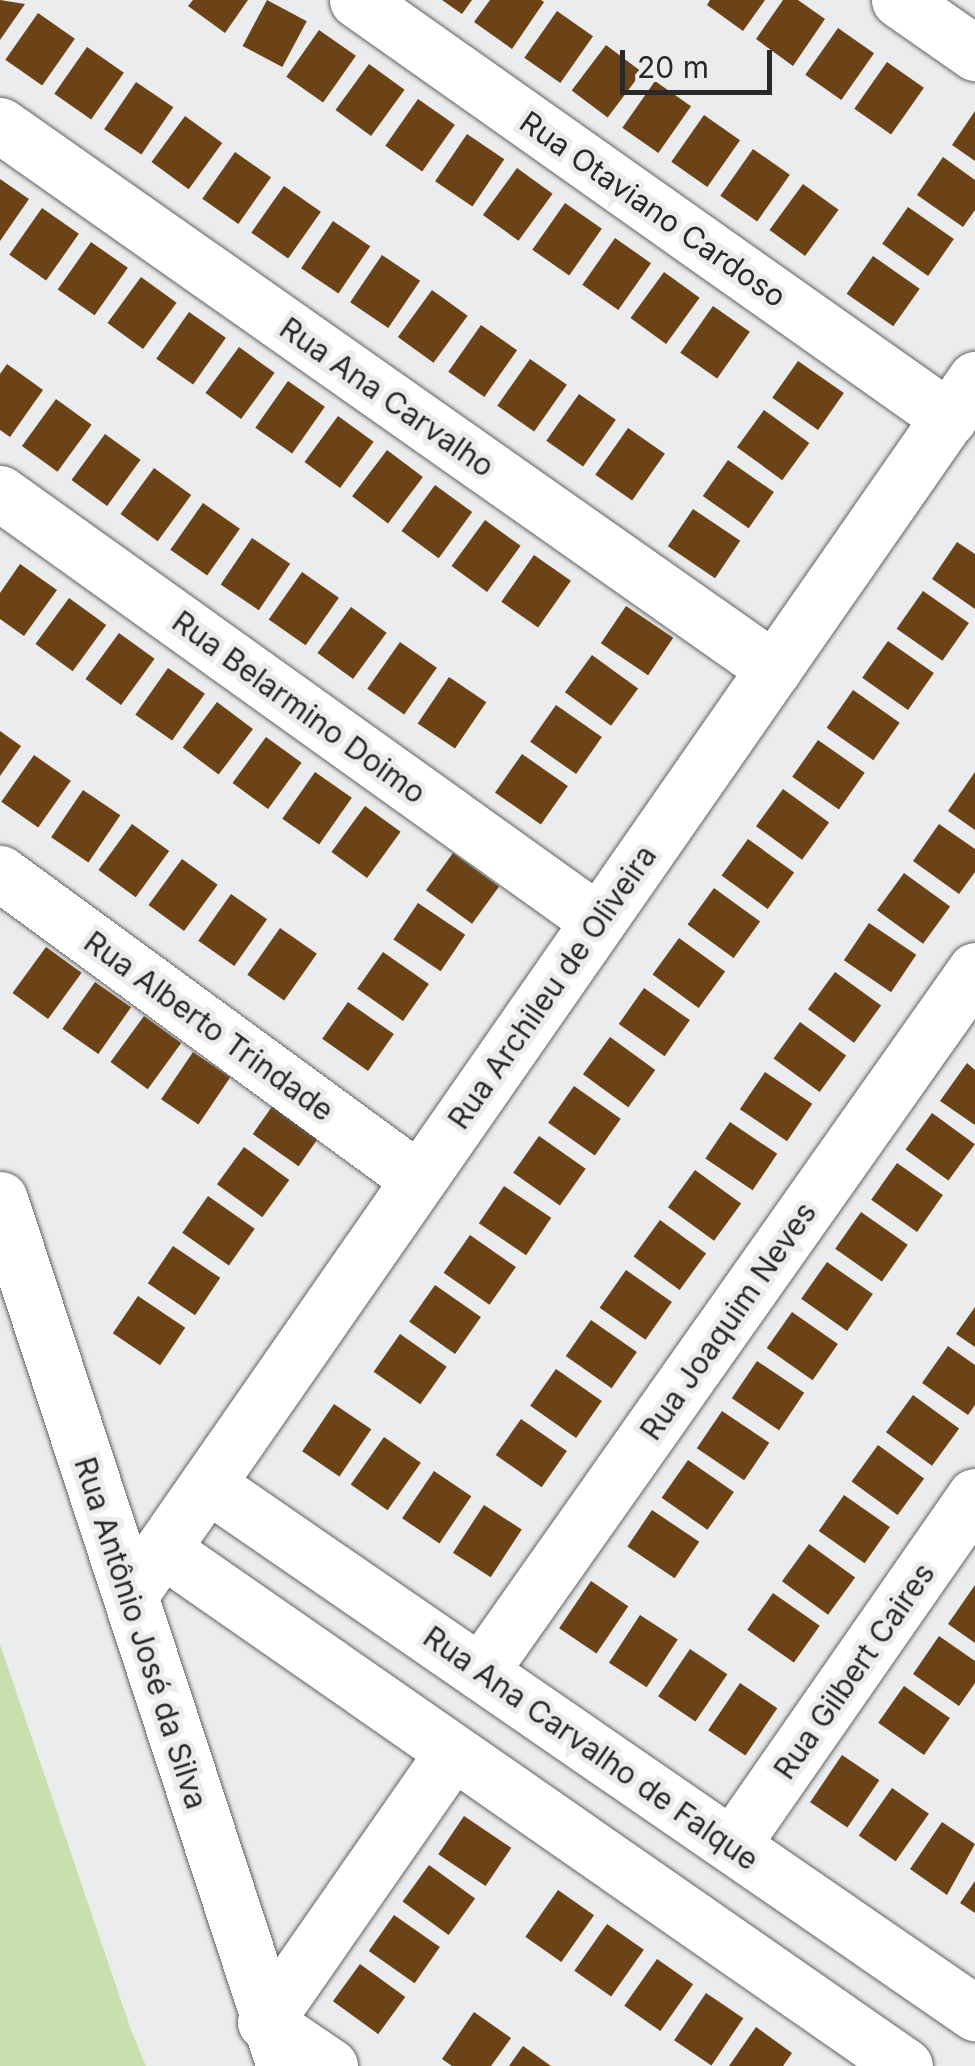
<!DOCTYPE html>
<meta charset="utf-8">
<style>
body{margin:0}
#map{position:relative;width:975px;height:2066px;overflow:hidden;background:#ebeced;font-family:Inter,sans-serif}
div>[style]{position:absolute}
[style*='--x']{left:calc(var(--x)*1px);top:calc(var(--y)*1px);width:calc(var(--w)*1px);rotate:calc(var(--a)*1deg)}
.green>*{inset:0;background:#c8e0ad}
.building>*{inset:0;background:#6b4317;transform-origin:0 0}
.roads{filter:drop-shadow(0 0 2px #616263) drop-shadow(0 0 2px #616263)}
.minor>*{height:55px;margin:-27.5px;padding:0 27.5px;transform-origin:27.5px;border-radius:27.5px;background:#fff}
.tertiary>*{height:55px;margin:-27.5px;padding:0 27.5px;transform-origin:27.5px;border-radius:27.5px;background:#fff}
span{translate:-50% -50%;white-space:nowrap;text-align:center;line-height:1.15;-webkit-text-stroke:10px #ebeced;paint-order:stroke}
.street-label{font-size:30px;color:#292929}
.scale{position:absolute;left:620px;top:50px;width:152px;height:45px;box-sizing:border-box;border:5px solid #292929;border-top:0;padding-left:12px;font-size:30px;line-height:35px;white-space:nowrap;color:#292929;-webkit-text-stroke:8px #ebeced;paint-order:stroke}
</style>
<div id="map">
<div class="green">
<div style="clip-path:polygon(0 1644px,131px 2030px,146px 2066px,0 2066px)"></div>
</div>
<div class="building">
<div style="clip-path:polygon(0 0,25px 4px,0 40px)"></div>
<div style="clip-path:polygon(193px 0,248px 0,225px 33px,188px 6px)"></div>
<div style="left:267px;top:0;width:45px;height:52px;rotate:28deg"></div>
<div style="clip-path:polygon(442px 0,472px 0,462px 14px)"></div>
<div style="clip-path:polygon(490px 0,541px 0,544px 2px,512px 49px,474px 22px)"></div>
<div style="clip-path:polygon(710px 0,765px 0,743px 31px,707px 5px)"></div>
<div style="clip-path:polygon(783px 0,798px 0,825px 19px,793px 66px,756px 39px)"></div>
<div style="left:557px;top:11px;width:44px;height:57px;rotate:35deg"></div>
<div style="left:38px;top:13px;width:45px;height:57px;rotate:35deg"></div>
<div style="left:838px;top:28px;width:44px;height:57px;rotate:35deg"></div>
<div style="left:319px;top:30px;width:45px;height:57px;rotate:35deg"></div>
<div style="left:606px;top:45px;width:45px;height:57px;rotate:37deg"></div>
<div style="left:87px;top:47px;width:45px;height:57px;rotate:35deg"></div>
<div style="left:887px;top:62px;width:45px;height:57px;rotate:35deg"></div>
<div style="left:369px;top:64px;width:44px;height:57px;rotate:36deg"></div>
<div style="left:655px;top:81px;width:44px;height:57px;rotate:35deg"></div>
<div style="left:136px;top:82px;width:45px;height:57px;rotate:34deg"></div>
<div style="left:418px;top:99px;width:45px;height:57px;rotate:35deg"></div>
<div style="clip-path:polygon(975px 111px,975px 161px,952px 145px)"></div>
<div style="left:704px;top:115px;width:44px;height:57px;rotate:35deg"></div>
<div style="left:185px;top:116px;width:46px;height:57px;rotate:36deg"></div>
<div style="left:467px;top:134px;width:45px;height:57px;rotate:34deg"></div>
<div style="left:753px;top:149px;width:45px;height:57px;rotate:35deg"></div>
<div style="left:235px;top:152px;width:44px;height:57px;rotate:35deg"></div>
<div style="clip-path:polygon(943px 157px,975px 180px,975px 210px,963px 227px,917px 195px)"></div>
<div style="left:517px;top:168px;width:44px;height:58px;rotate:36deg"></div>
<div style="clip-path:polygon(0 179px,29px 199px,0 241px)"></div>
<div style="left:803px;top:184px;width:44px;height:57px;rotate:36deg"></div>
<div style="left:284px;top:186px;width:45px;height:57px;rotate:35deg"></div>
<div style="left:565px;top:203px;width:45px;height:57px;rotate:35deg"></div>
<div style="left:908px;top:207px;width:56px;height:45px;rotate:35deg"></div>
<div style="left:42px;top:208px;width:45px;height:57px;rotate:35deg"></div>
<div style="left:333px;top:221px;width:45px;height:57px;rotate:34deg"></div>
<div style="left:615px;top:238px;width:44px;height:57px;rotate:35deg"></div>
<div style="left:91px;top:242px;width:45px;height:58px;rotate:35deg"></div>
<div style="left:382px;top:255px;width:46px;height:57px;rotate:34deg"></div>
<div style="left:873px;top:256px;width:57px;height:46px;rotate:35deg"></div>
<div style="left:664px;top:272px;width:44px;height:57px;rotate:36deg"></div>
<div style="left:141px;top:277px;width:44px;height:57px;rotate:36deg"></div>
<div style="left:432px;top:290px;width:44px;height:58px;rotate:36deg"></div>
<div style="left:713px;top:306px;width:45px;height:57px;rotate:35deg"></div>
<div style="left:189px;top:312px;width:45px;height:57px;rotate:35deg"></div>
<div style="left:481px;top:325px;width:44px;height:57px;rotate:35deg"></div>
<div style="left:239px;top:347px;width:44px;height:57px;rotate:36deg"></div>
<div style="left:530px;top:359px;width:45px;height:57px;rotate:35deg"></div>
<div style="left:798px;top:361px;width:56px;height:45px;rotate:35deg"></div>
<div style="clip-path:polygon(7px 364px,43px 390px,10px 437px,0 430px,0 374px)"></div>
<div style="left:288px;top:381px;width:45px;height:57px;rotate:35deg"></div>
<div style="left:579px;top:394px;width:45px;height:57px;rotate:35deg"></div>
<div style="left:56px;top:399px;width:44px;height:58px;rotate:36deg"></div>
<div style="left:764px;top:410px;width:56px;height:46px;rotate:36deg"></div>
<div style="left:338px;top:416px;width:44px;height:57px;rotate:36deg"></div>
<div style="left:628px;top:428px;width:45px;height:57px;rotate:35deg"></div>
<div style="left:105px;top:434px;width:44px;height:57px;rotate:36deg"></div>
<div style="left:387px;top:450px;width:45px;height:58px;rotate:37deg"></div>
<div style="left:728px;top:460px;width:56px;height:44px;rotate:35deg"></div>
<div style="left:154px;top:468px;width:46px;height:57px;rotate:36deg"></div>
<div style="left:435px;top:485px;width:46px;height:57px;rotate:36deg"></div>
<div style="left:203px;top:503px;width:45px;height:57px;rotate:35deg"></div>
<div style="left:693px;top:509px;width:57px;height:45px;rotate:34deg"></div>
<div style="left:485px;top:520px;width:44px;height:57px;rotate:36deg"></div>
<div style="left:252px;top:538px;width:46px;height:56px;rotate:34deg"></div>
<div style="clip-path:polygon(957px 542px,975px 554px,975px 609px,932px 579px)"></div>
<div style="left:534px;top:555px;width:45px;height:57px;rotate:35deg"></div>
<div style="clip-path:polygon(20px 564px,57px 590px,24px 636px,0 619px,0 593px)"></div>
<div style="left:302px;top:572px;width:45px;height:58px;rotate:35deg"></div>
<div style="left:923px;top:591px;width:56px;height:46px;rotate:35deg"></div>
<div style="left:69px;top:598px;width:46px;height:57px;rotate:36deg"></div>
<div style="left:626px;top:606px;width:57px;height:45px;rotate:34deg"></div>
<div style="left:351px;top:607px;width:44px;height:57px;rotate:36deg"></div>
<div style="left:119px;top:633px;width:44px;height:57px;rotate:36deg"></div>
<div style="left:888px;top:641px;width:56px;height:45px;rotate:35deg"></div>
<div style="left:400px;top:642px;width:45px;height:57px;rotate:35deg"></div>
<div style="left:592px;top:655px;width:57px;height:46px;rotate:36deg"></div>
<div style="left:168px;top:668px;width:45px;height:57px;rotate:35deg"></div>
<div style="left:449px;top:677px;width:45px;height:56px;rotate:34deg"></div>
<div style="left:853px;top:690px;width:57px;height:46px;rotate:35deg"></div>
<div style="left:217px;top:702px;width:45px;height:57px;rotate:37deg"></div>
<div style="left:556px;top:705px;width:56px;height:45px;rotate:35deg"></div>
<div style="clip-path:polygon(0 731px,21px 746px,0 776px)"></div>
<div style="left:266px;top:737px;width:44px;height:57px;rotate:36deg"></div>
<div style="left:818px;top:740px;width:57px;height:45px;rotate:35deg"></div>
<div style="left:522px;top:754px;width:56px;height:47px;rotate:35deg"></div>
<div style="left:34px;top:755px;width:45px;height:57px;rotate:35deg"></div>
<div style="left:315px;top:772px;width:45px;height:57px;rotate:35deg"></div>
<div style="clip-path:polygon(975px 772px,975px 830px,948px 811px)"></div>
<div style="left:783px;top:789px;width:57px;height:46px;rotate:36deg"></div>
<div style="left:83px;top:790px;width:45px;height:57px;rotate:34deg"></div>
<div style="left:365px;top:806px;width:44px;height:57px;rotate:36deg"></div>
<div style="left:132px;top:824px;width:46px;height:57px;rotate:36deg"></div>
<div style="clip-path:polygon(939px 824px,975px 849px,975px 872px,959px 894px,913px 861px)"></div>
<div style="left:748px;top:839px;width:57px;height:45px;rotate:36deg"></div>
<div style="left:453px;top:853px;width:57px;height:46px;rotate:36deg"></div>
<div style="left:182px;top:859px;width:44px;height:57px;rotate:36deg"></div>
<div style="left:904px;top:873px;width:57px;height:46px;rotate:36deg"></div>
<div style="left:714px;top:888px;width:57px;height:45px;rotate:36deg"></div>
<div style="left:231px;top:894px;width:44px;height:57px;rotate:35deg"></div>
<div style="left:418px;top:903px;width:57px;height:44px;rotate:34deg"></div>
<div style="left:869px;top:923px;width:57px;height:45px;rotate:34deg"></div>
<div style="left:280px;top:928px;width:45px;height:57px;rotate:35deg"></div>
<div style="left:679px;top:938px;width:57px;height:45px;rotate:36deg"></div>
<div style="left:46px;top:947px;width:44px;height:57px;rotate:36deg"></div>
<div style="left:383px;top:952px;width:56px;height:45px;rotate:35deg"></div>
<div style="left:835px;top:972px;width:57px;height:46px;rotate:36deg"></div>
<div style="left:95px;top:982px;width:44px;height:57px;rotate:35deg"></div>
<div style="left:644px;top:988px;width:56px;height:44px;rotate:35deg"></div>
<div style="left:348px;top:1002px;width:56px;height:45px;rotate:35deg"></div>
<div style="left:144px;top:1016px;width:46px;height:57px;rotate:36deg"></div>
<div style="left:800px;top:1022px;width:57px;height:45px;rotate:36deg"></div>
<div style="left:610px;top:1037px;width:56px;height:46px;rotate:36deg"></div>
<div style="left:193px;top:1052px;width:45px;height:57px;rotate:34deg"></div>
<div style="clip-path:polygon(967px 1063px,975px 1070px,975px 1125px,940px 1101px)"></div>
<div style="left:765px;top:1072px;width:57px;height:45px;rotate:34deg"></div>
<div style="left:574px;top:1086px;width:57px;height:45px;rotate:35deg"></div>
<div style="left:278px;top:1098px;width:56px;height:44px;rotate:35deg"></div>
<div style="left:932px;top:1113px;width:53px;height:45px;rotate:36deg"></div>
<div style="left:730px;top:1122px;width:57px;height:44px;rotate:34deg"></div>
<div style="left:539px;top:1136px;width:57px;height:45px;rotate:35deg"></div>
<div style="left:244px;top:1147px;width:56px;height:46px;rotate:36deg"></div>
<div style="left:897px;top:1163px;width:56px;height:45px;rotate:35deg"></div>
<div style="left:695px;top:1170px;width:57px;height:46px;rotate:36deg"></div>
<div style="left:504px;top:1186px;width:57px;height:45px;rotate:34deg"></div>
<div style="left:208px;top:1196px;width:57px;height:45px;rotate:35deg"></div>
<div style="left:861px;top:1212px;width:57px;height:45px;rotate:35deg"></div>
<div style="left:660px;top:1220px;width:57px;height:45px;rotate:36deg"></div>
<div style="left:470px;top:1235px;width:56px;height:46px;rotate:35deg"></div>
<div style="left:173px;top:1246px;width:57px;height:45px;rotate:34deg"></div>
<div style="left:827px;top:1262px;width:56px;height:45px;rotate:35deg"></div>
<div style="left:626px;top:1270px;width:56px;height:46px;rotate:35deg"></div>
<div style="left:435px;top:1285px;width:56px;height:45px;rotate:35deg"></div>
<div style="left:138px;top:1296px;width:57px;height:45px;rotate:34deg"></div>
<div style="clip-path:polygon(975px 1307px,975px 1347px,956px 1334px)"></div>
<div style="left:792px;top:1312px;width:56px;height:44px;rotate:35deg"></div>
<div style="left:591px;top:1320px;width:56px;height:44px;rotate:35deg"></div>
<div style="left:400px;top:1334px;width:57px;height:46px;rotate:35deg"></div>
<div style="clip-path:polygon(948px 1346px,975px 1365px,975px 1405px,968px 1415px,922px 1383px)"></div>
<div style="left:757px;top:1361px;width:57px;height:45px;rotate:34deg"></div>
<div style="left:556px;top:1369px;width:56px;height:45px;rotate:35deg"></div>
<div style="left:913px;top:1395px;width:57px;height:46px;rotate:36deg"></div>
<div style="left:334px;top:1404px;width:45px;height:57px;rotate:34deg"></div>
<div style="left:722px;top:1411px;width:57px;height:45px;rotate:34deg"></div>
<div style="left:521px;top:1419px;width:56px;height:44px;rotate:35deg"></div>
<div style="left:384px;top:1437px;width:45px;height:58px;rotate:35deg"></div>
<div style="left:878px;top:1445px;width:57px;height:45px;rotate:36deg"></div>
<div style="left:688px;top:1460px;width:56px;height:46px;rotate:35deg"></div>
<div style="left:434px;top:1471px;width:45px;height:57px;rotate:34deg"></div>
<div style="left:844px;top:1495px;width:56px;height:44px;rotate:35deg"></div>
<div style="left:484px;top:1505px;width:45px;height:57px;rotate:33deg"></div>
<div style="left:652px;top:1510px;width:57px;height:44px;rotate:34deg"></div>
<div style="left:809px;top:1544px;width:57px;height:46px;rotate:36deg"></div>
<div style="left:591px;top:1581px;width:45px;height:57px;rotate:34deg"></div>
<div style="clip-path:polygon(975px 1585px,975px 1643px,948px 1624px)"></div>
<div style="left:773px;top:1593px;width:57px;height:45px;rotate:35deg"></div>
<div style="left:640px;top:1615px;width:45px;height:57px;rotate:33deg"></div>
<div style="clip-path:polygon(939px 1636px,975px 1661px,975px 1683px,959px 1706px,913px 1674px)"></div>
<div style="left:690px;top:1649px;width:45px;height:57px;rotate:34deg"></div>
<div style="left:740px;top:1683px;width:45px;height:57px;rotate:34deg"></div>
<div style="left:904px;top:1686px;width:56px;height:45px;rotate:35deg"></div>
<div style="left:842px;top:1755px;width:45px;height:57px;rotate:34deg"></div>
<div style="left:892px;top:1788px;width:45px;height:58px;rotate:35deg"></div>
<div style="left:464px;top:1816px;width:57px;height:46px;rotate:34deg"></div>
<div style="clip-path:polygon(942px 1822px,975px 1844px,947px 1895px,910px 1869px)"></div>
<div style="left:429px;top:1865px;width:57px;height:45px;rotate:36deg"></div>
<div style="clip-path:polygon(975px 1881px,975px 1913px,960px 1903px)"></div>
<div style="left:558px;top:1890px;width:44px;height:57px;rotate:35deg"></div>
<div style="left:394px;top:1915px;width:56px;height:44px;rotate:35deg"></div>
<div style="left:607px;top:1924px;width:45px;height:57px;rotate:35deg"></div>
<div style="left:657px;top:1959px;width:44px;height:57px;rotate:35deg"></div>
<div style="left:360px;top:1964px;width:56px;height:46px;rotate:36deg"></div>
<div style="left:706px;top:1993px;width:45px;height:57px;rotate:34deg"></div>
<div style="clip-path:polygon(474px 2012px,511px 2038px,491px 2066px,452px 2066px,442px 2059px)"></div>
<div style="clip-path:polygon(756px 2027px,792px 2053px,783px 2066px,729px 2066px)"></div>
<div style="clip-path:polygon(523px 2046px,551px 2066px,509px 2066px)"></div>
</div>
<div class="roads">
<div class="minor">
<div style="--x:357;--y:0;--w:725;--a:35.23"></div>
<div style="--x:899;--y:0;--w:93;--a:34.9"></div>
<div style="--x:0;--y:125;--w:946;--a:35.1"></div>
<div style="--x:0;--y:493;--w:735;--a:35.59"></div>
<div style="--x:0;--y:873;--w:518;--a:36.21"></div>
<div style="--x:0;--y:1199;--w:912;--a:71.86"></div>
<div style="--x:480;--y:1672;--w:859;--a:-54.81"></div>
<div style="--x:732;--y:1845;--w:425;--a:-55.2"></div>
<div style="--x:330;--y:2066;--w:78;--a:-145.9"></div>
<div style="--x:265;--y:2022;--w:329;--a:-55.2"></div>
</div>
<div class="tertiary">
<div style="--x:207;--y:1484;--w:933;--a:34.56"></div>
<div style="--x:162;--y:1549;--w:905;--a:34.83"></div>
<div style="--x:130;--y:1595;--w:1481;--a:-55.2"></div>
</div>
</div>
<div class="street-label">
<span style="left:653px;top:209px;rotate:35deg">Rua Otaviano Cardoso</span>
<span style="left:387px;top:397px;rotate:35deg">Rua Ana Carvalho</span>
<span style="left:299px;top:707px;rotate:36deg">Rua Belarmino Doimo</span>
<span style="left:552px;top:987px;rotate:-55deg">Rua Archileu de Oliveira</span>
<span style="left:209px;top:1026px;rotate:36deg">Rua Alberto Trindade</span>
<span style="left:728px;top:1321px;rotate:-55deg">Rua Joaquim Neves</span>
<span style="left:141px;top:1633px;rotate:72deg">Rua Antônio José da Silva</span>
<span style="left:854px;top:1671px;rotate:-55deg">Rua Gilbert Caires</span>
<span style="left:591px;top:1748px;rotate:35deg">Rua Ana Carvalho de Falque</span>
</div>
<div class="scale">20 m</div>
</div>
